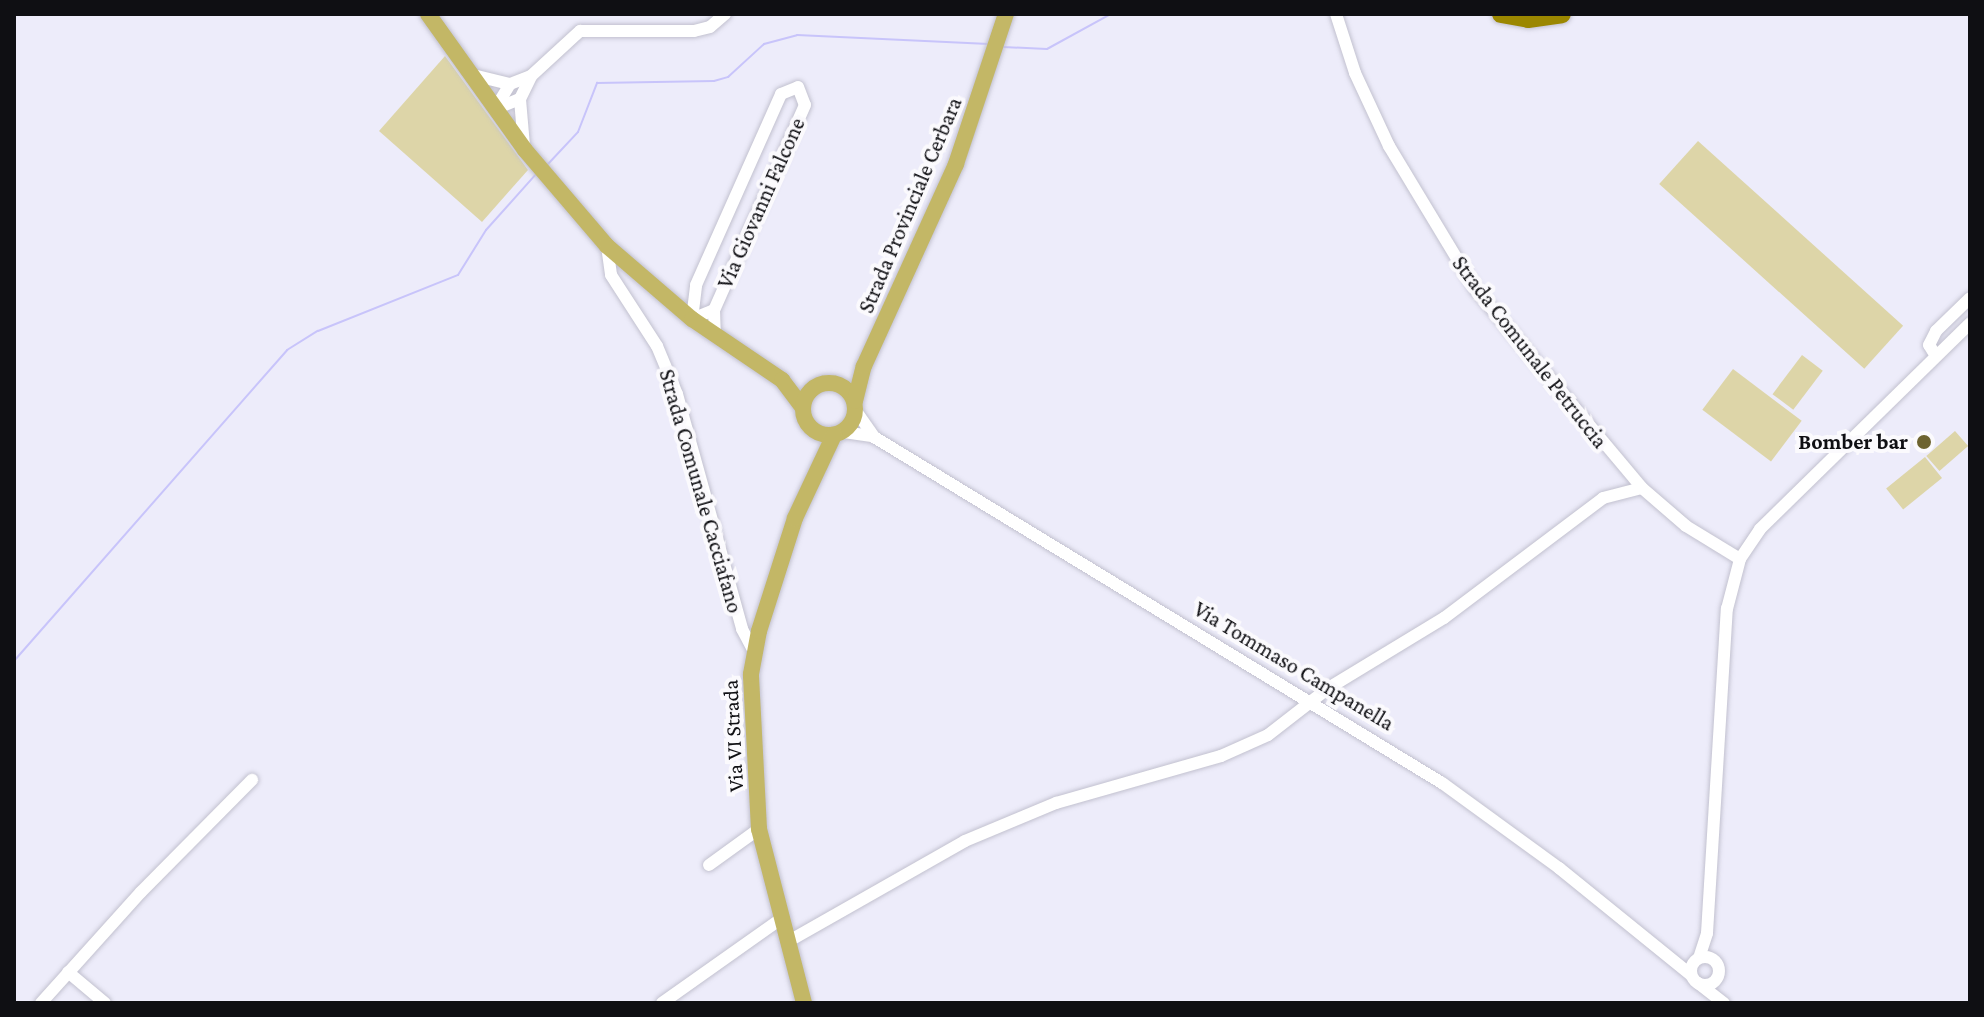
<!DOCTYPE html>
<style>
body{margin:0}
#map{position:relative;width:1984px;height:1017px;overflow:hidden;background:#edecfa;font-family:"Crimson Pro",serif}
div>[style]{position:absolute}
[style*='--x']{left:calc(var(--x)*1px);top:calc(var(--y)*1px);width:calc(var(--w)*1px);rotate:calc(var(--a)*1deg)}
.green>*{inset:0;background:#ddd5a8;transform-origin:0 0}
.stream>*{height:2px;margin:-1px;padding:0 1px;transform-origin:1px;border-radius:1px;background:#c8c4fa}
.roads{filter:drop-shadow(0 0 2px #c2c1cf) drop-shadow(0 0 2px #c2c1cf)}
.minor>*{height:12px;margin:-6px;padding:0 6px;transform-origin:6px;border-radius:6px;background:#fff}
.minor>.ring{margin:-6px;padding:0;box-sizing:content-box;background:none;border:12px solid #fff;border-radius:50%}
.major>*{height:16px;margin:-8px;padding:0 8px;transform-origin:8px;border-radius:8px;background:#c3b766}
.major>.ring{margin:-8px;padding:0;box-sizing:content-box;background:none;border:16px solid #c3b766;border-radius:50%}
.highway>*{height:18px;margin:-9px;padding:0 9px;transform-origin:9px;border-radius:9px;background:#9b8700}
.dots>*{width:22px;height:22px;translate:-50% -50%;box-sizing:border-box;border:4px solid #fbfafd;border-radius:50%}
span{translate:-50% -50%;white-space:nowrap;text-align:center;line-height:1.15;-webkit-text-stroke:8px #fbfafd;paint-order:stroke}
.street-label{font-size:22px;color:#0f0f13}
.poi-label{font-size:22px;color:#0f0f13;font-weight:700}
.right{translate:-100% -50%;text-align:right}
.frame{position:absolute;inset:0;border:16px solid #0f0f13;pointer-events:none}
</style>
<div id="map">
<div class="green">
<div style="clip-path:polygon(445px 56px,528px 170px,482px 222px,379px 131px)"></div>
<div style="left:1698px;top:141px;width:276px;height:58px;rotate:42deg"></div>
<div style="left:1802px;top:355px;width:26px;height:49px;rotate:37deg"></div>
<div style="left:1733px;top:369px;width:86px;height:51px;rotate:37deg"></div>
<div style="left:1955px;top:431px;width:20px;height:38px;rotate:49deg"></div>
<div style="left:1925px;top:457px;width:27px;height:50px;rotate:51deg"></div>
</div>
<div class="stream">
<div style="--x:1003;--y:47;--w:44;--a:2.6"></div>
<div style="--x:1047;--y:49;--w:73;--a:-28.7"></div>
<div style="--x:548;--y:164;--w:44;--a:-46.8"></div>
<div style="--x:578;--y:132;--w:53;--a:-68.8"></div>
<div style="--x:597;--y:83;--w:117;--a:-1"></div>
<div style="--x:714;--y:81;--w:15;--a:-16"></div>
<div style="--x:728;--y:77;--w:49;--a:-42.5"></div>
<div style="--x:764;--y:44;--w:34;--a:-15"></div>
<div style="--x:797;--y:35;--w:192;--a:2.7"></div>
<div style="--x:14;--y:661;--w:414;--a:-48.7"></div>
<div style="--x:287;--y:350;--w:36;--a:-32"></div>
<div style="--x:318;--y:331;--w:151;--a:-21.8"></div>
<div style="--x:458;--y:275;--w:53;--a:-58.1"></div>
<div style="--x:486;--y:230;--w:76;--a:-48.2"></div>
</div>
<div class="roads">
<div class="minor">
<div style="--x:1336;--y:14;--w:62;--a:72.1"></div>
<div style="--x:1355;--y:73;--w:81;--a:65"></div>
<div style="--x:1389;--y:146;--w:168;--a:58.9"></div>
<div style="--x:1476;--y:290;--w:258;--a:50"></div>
<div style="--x:1642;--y:488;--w:58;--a:40.8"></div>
<div style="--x:1686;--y:526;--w:63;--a:31.4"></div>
<div style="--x:473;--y:75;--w:38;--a:14"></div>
<div style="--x:510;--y:84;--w:22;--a:-21"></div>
<div style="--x:531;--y:76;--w:67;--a:-42.6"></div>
<div style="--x:580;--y:31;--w:114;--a:0"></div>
<div style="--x:694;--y:31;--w:16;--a:-14"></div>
<div style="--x:710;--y:27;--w:20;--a:-41"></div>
<div style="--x:510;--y:84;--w:29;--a:121"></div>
<div style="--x:495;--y:109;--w:27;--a:-22"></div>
<div style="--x:524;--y:146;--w:47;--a:-94.9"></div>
<div style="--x:520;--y:99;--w:25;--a:-64"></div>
<div style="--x:607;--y:246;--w:29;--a:82"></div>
<div style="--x:611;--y:275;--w:85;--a:57.1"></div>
<div style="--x:657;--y:346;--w:52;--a:67.4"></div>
<div style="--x:677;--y:394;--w:244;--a:74.5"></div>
<div style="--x:742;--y:629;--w:26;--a:62"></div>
<div style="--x:714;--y:310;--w:24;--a:158"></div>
<div style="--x:692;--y:319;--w:34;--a:-83"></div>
<div style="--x:696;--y:285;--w:209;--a:-66"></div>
<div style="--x:781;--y:94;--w:18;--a:-22"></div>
<div style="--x:798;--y:87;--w:19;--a:69"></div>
<div style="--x:805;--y:105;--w:224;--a:113.9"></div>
<div style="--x:714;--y:310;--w:26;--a:88"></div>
<div style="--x:1936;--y:356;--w:13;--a:-122"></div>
<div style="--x:1929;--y:345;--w:16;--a:-63"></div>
<div style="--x:1936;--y:331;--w:47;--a:-44.1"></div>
<div style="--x:856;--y:411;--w:32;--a:55"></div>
<div style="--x:874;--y:437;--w:665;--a:31.35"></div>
<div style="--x:1442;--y:783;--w:145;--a:36"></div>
<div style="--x:1559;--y:868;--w:170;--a:39"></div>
<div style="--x:843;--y:432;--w:28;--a:8"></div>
<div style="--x:709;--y:865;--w:62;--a:-35.8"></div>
<div style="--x:789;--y:941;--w:202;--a:-29.6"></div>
<div style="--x:965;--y:841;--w:99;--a:-22.7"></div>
<div style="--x:1056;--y:803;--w:172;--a:-15.9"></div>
<div style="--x:1221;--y:756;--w:51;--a:-24.1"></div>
<div style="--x:1268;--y:735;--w:75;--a:-37.9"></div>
<div style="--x:1327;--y:689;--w:137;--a:-31.3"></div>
<div style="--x:1444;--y:618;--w:199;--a:-37"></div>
<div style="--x:1603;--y:498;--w:40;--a:-14.4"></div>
<div class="ring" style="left:1691px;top:957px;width:16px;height:16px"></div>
<div style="--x:1699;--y:958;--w:26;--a:-72"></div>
<div style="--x:1707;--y:933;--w:325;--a:-86.5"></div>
<div style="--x:1727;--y:609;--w:52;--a:-75.4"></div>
<div style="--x:1740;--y:559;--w:36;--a:-56"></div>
<div style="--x:1760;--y:529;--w:294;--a:-44.4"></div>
<div style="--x:68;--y:972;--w:48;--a:40"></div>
<div style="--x:1698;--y:983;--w:33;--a:38"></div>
<div style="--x:41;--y:1003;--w:149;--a:-48"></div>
<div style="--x:141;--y:892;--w:158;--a:-45.3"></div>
<div style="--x:662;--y:1003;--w:147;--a:-35.3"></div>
</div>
<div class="major">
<div style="--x:428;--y:14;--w:167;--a:54.5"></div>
<div style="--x:525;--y:150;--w:126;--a:49.5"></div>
<div style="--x:607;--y:246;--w:112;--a:40.7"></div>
<div style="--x:692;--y:319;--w:109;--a:34.1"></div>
<div style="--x:782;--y:380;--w:34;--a:53"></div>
<div class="ring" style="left:803px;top:383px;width:36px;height:36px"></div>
<div style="--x:855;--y:401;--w:36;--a:-76"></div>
<div style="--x:864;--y:366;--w:222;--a:-65.5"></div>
<div style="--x:956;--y:164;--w:158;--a:-71.6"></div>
<div style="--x:804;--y:1003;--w:180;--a:-104.5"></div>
<div style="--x:759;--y:829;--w:155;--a:-93"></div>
<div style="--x:751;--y:674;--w:44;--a:-79.5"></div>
<div style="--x:759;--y:631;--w:119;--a:-72.3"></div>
<div style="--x:795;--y:518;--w:92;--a:-64.8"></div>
</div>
<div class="highway">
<div style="--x:1501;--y:14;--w:27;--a:10"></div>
<div style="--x:1528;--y:19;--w:34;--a:-8"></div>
</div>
</div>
<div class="dots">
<div style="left:1924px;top:442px;background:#6d6330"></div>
</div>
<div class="street-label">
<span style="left:761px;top:203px;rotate:-66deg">Via Giovanni Falcone</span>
<span style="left:910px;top:205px;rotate:-67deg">Strada Provinciale Cerbara</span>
<span style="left:1530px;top:352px;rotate:52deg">Strada Comunale Petruccia</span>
<span style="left:701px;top:491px;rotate:74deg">Strada Comunale Cacciafano</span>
<span style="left:1294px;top:666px;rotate:31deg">Via Tommaso Campanella</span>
<span style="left:733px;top:736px;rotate:-93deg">Via VI Strada</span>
</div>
<div class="poi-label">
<span class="right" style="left:1908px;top:442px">Bomber bar</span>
</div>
<div class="frame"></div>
</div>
